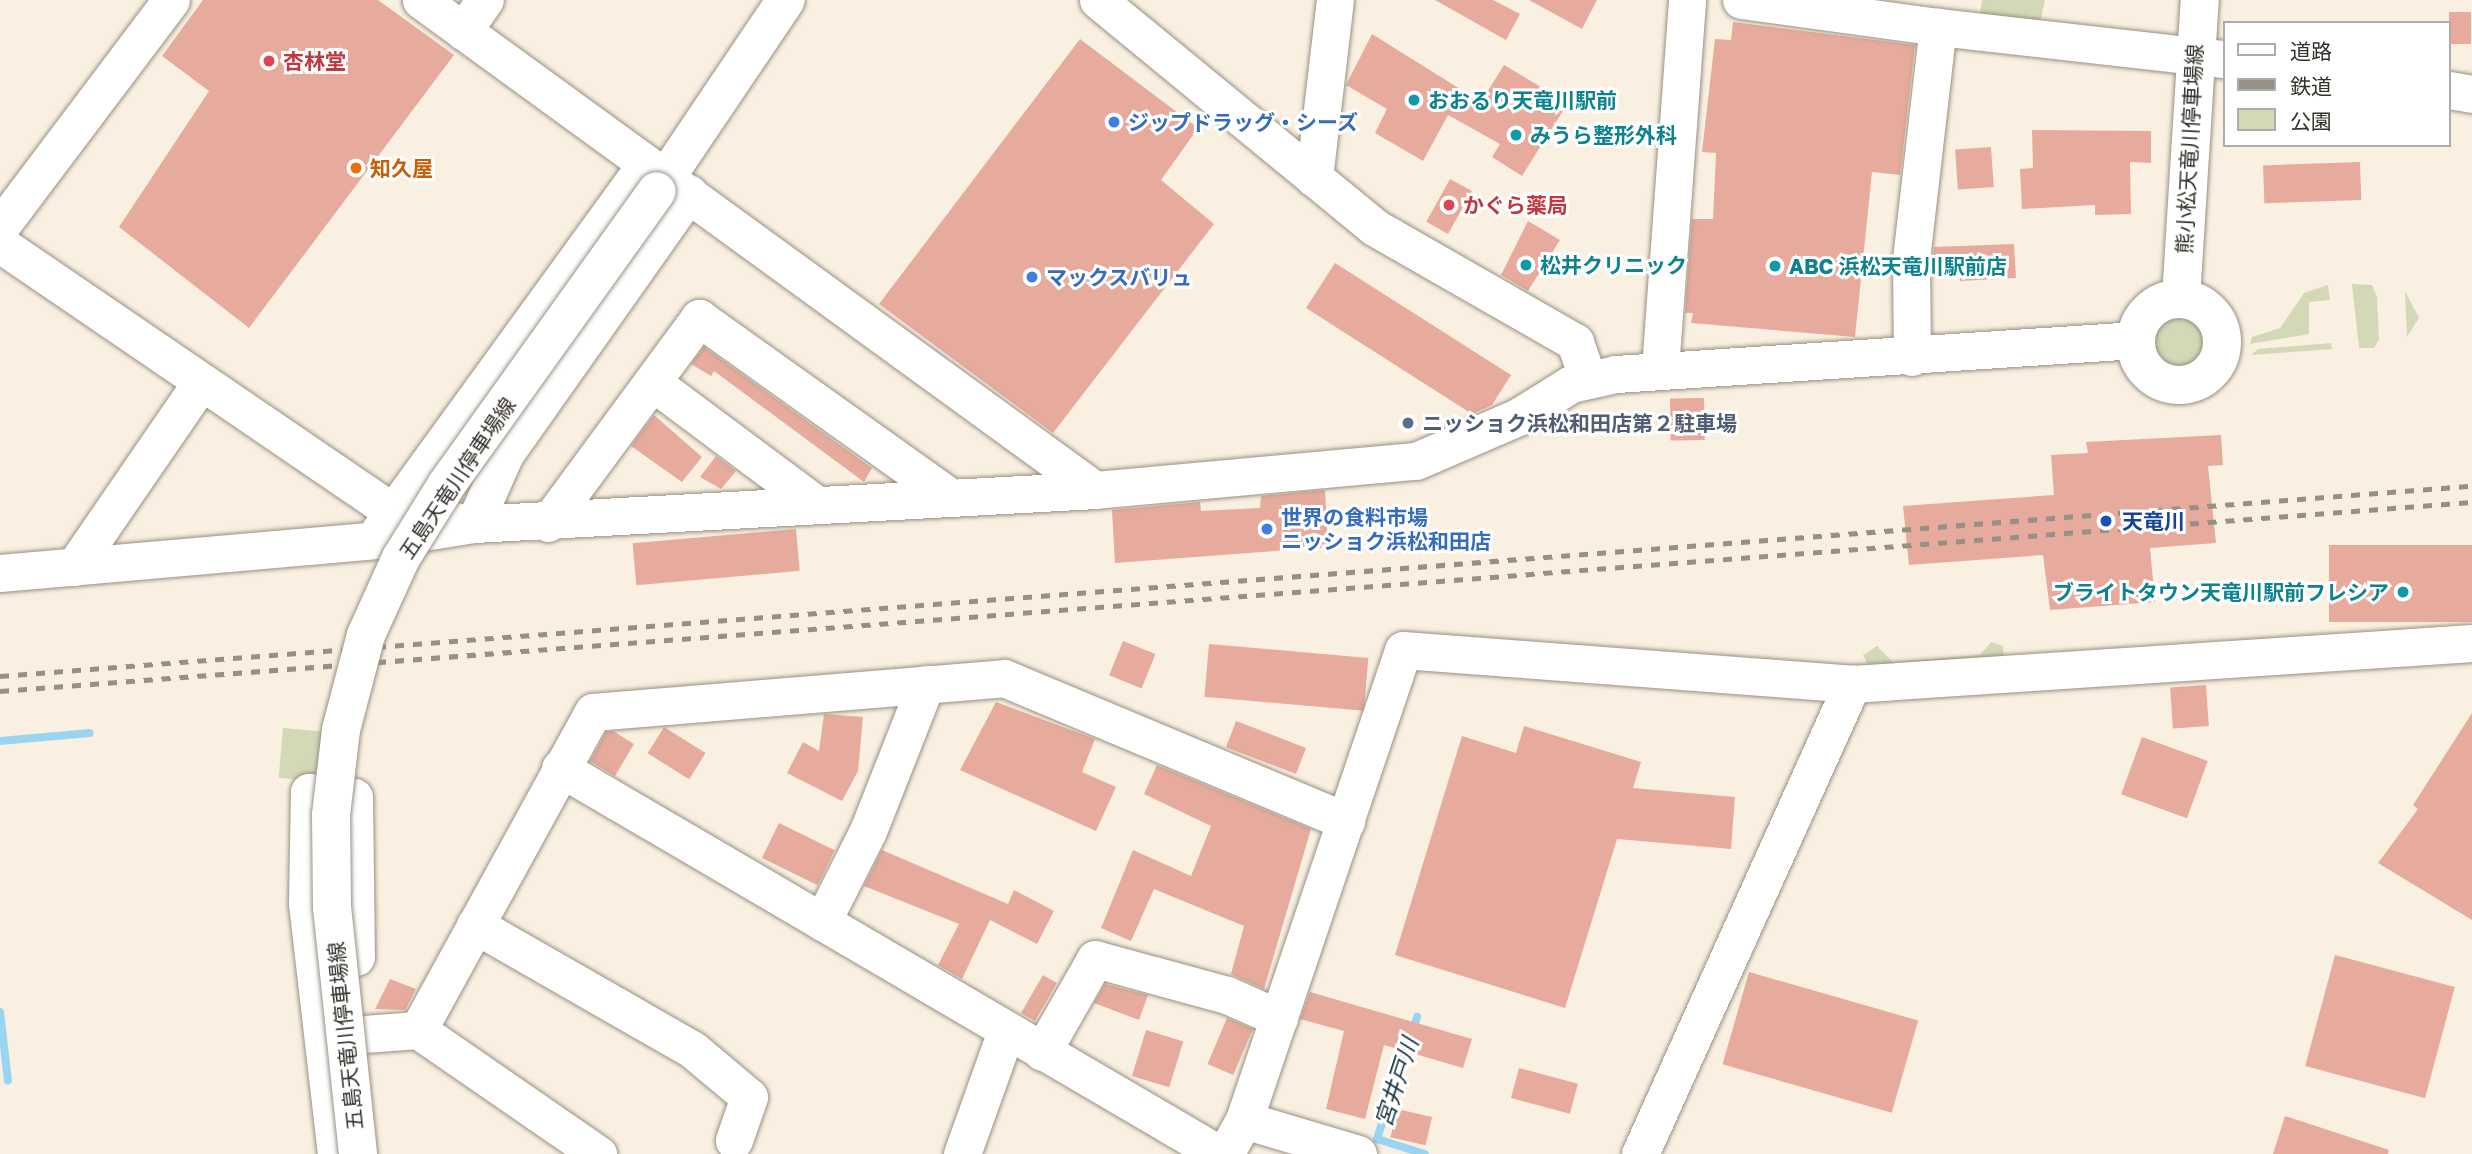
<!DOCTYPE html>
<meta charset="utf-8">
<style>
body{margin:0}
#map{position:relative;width:2472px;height:1154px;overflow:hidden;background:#faf0e1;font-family:"Golos Text","Noto Sans JP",sans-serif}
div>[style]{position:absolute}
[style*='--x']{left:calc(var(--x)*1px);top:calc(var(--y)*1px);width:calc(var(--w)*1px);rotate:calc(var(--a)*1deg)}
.green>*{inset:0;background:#d3d9b6;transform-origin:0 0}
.round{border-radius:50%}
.stream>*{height:8px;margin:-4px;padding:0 4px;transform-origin:4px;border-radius:4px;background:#99d5f1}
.building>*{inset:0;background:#e6ab9c;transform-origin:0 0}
.roads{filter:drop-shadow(0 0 2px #999082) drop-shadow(0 0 2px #999082)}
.minor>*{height:37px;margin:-18.5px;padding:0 18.5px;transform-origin:18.5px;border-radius:18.5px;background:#fff}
.major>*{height:38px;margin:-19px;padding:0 19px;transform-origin:19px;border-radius:19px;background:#fff}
.major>.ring{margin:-19px;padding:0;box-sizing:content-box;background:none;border:38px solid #fff;border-radius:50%}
.rail>*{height:5px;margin-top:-2.5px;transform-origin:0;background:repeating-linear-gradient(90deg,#979086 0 9px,transparent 0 18px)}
.bridges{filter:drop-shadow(0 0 2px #999082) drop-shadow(0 0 2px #999082)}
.major-bridge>*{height:38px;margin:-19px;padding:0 19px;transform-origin:19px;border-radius:19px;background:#fff}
.dots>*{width:19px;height:19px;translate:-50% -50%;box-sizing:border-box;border:4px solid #fff;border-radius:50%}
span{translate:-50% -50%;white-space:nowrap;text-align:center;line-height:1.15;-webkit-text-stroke:6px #fff;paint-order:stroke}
.health-label{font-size:21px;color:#be3a42;font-weight:700}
.left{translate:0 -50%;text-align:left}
.culture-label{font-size:21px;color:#0d838f;font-weight:700}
.right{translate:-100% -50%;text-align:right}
.shop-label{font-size:21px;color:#366cbe;font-weight:700}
.street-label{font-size:21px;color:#34302a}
.food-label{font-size:21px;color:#c56008;font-weight:700}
.service-label{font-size:21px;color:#4e5e75;font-weight:700}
.transit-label{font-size:21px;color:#164399;font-weight:700}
.water-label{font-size:23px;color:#13303c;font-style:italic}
.legend{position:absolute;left:2223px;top:21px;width:228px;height:126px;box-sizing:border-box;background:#fff;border:2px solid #aeacaa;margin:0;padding:9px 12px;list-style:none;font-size:21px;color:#34302a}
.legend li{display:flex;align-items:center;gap:14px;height:35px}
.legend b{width:35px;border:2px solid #aeacaa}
</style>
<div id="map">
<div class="green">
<div style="clip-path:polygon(1982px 0,2045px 0,2040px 23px,1980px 14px)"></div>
<div style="clip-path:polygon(2352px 284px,2372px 285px,2377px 297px,2379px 340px,2374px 348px,2359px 348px)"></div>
<div style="clip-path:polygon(2328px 285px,2330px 300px,2309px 302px,2309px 334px,2250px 344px,2252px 337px,2280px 328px,2304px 293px)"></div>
<div style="clip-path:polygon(2405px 291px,2419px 318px,2407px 337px)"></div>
<div class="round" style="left:2154px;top:318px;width:50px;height:50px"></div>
<div style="clip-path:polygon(2331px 343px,2332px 349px,2251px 355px,2258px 349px)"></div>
<div style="clip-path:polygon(1991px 642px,2003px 646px,2004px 660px,1868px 665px,1863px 655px,1877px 646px,1893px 662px,1980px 655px)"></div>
<div style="left:283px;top:728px;width:54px;height:50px;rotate:5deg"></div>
</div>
<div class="stream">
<div style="--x:0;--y:741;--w:90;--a:-5.1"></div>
<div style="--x:0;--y:1012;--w:69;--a:83.4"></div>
<div style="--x:1413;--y:1031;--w:15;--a:-74"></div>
<div style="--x:1408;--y:1043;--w:101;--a:107.9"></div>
<div style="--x:1377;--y:1139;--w:50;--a:17.4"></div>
</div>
<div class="building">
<div style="clip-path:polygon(203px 0,378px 0,454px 55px,249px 328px,119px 227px,209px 91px,162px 56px)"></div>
<div style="clip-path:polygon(1435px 0,1493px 0,1520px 14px,1506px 40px)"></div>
<div style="clip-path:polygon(1529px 0,1597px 0,1582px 29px)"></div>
<div style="left:2449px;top:12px;width:22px;height:32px"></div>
<div style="clip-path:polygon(1733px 22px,1915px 45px,1900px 175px,1872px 172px,1855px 337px,1691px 323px,1693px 313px,1685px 313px,1692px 219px,1713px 219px,1716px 153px,1702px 152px,1715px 39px,1731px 40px)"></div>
<div style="clip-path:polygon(1372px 34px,1481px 102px,1504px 65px,1568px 103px,1522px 176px,1492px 157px,1500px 144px,1448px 115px,1423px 161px,1375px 133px,1387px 109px,1346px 85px)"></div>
<div style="clip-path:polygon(1080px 39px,1198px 128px,1161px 180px,1214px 224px,1053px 433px,879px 304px)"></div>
<div style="clip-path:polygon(2032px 130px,2151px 131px,2151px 163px,2130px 162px,2131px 214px,2095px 215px,2095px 205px,2022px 209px,2020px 169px,2033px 168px)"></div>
<div style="left:1991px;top:147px;width:40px;height:36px;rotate:86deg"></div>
<div style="left:2360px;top:162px;width:38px;height:97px;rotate:88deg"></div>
<div style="left:1450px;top:179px;width:25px;height:49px;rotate:29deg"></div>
<div style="clip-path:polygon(1528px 221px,1560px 240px,1528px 291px,1501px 275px)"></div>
<div style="clip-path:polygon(2014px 244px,2016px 278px,1960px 281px,1960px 272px,1932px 274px,1934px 247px)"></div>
<div style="clip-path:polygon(1335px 263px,1511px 375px,1492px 405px,1472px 414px,1306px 308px)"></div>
<div style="clip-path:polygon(704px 347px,872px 468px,864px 482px,714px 371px,711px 376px,691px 364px)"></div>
<div style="left:1704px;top:398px;width:42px;height:34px;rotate:89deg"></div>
<div style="clip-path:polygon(654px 415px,702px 457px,682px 482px,631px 446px)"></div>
<div style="clip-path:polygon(2221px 435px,2223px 465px,2208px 466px,2216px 543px,2150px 548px,2155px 602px,2050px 610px,2043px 555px,1909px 565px,1903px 506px,2054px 495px,2051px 455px,2088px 453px,2086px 442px)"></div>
<div style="clip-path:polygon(716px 456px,736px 471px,721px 489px,700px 477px)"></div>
<div style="clip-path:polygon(1325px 490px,1328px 547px,1115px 563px,1112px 510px,1200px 502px,1201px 511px,1260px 508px,1261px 496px)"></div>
<div style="left:796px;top:529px;width:42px;height:164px;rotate:85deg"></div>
<div style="left:2472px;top:545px;width:77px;height:143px;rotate:90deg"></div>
<div style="left:1123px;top:641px;width:35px;height:37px;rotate:22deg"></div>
<div style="left:1209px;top:644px;width:160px;height:53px;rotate:5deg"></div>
<div style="left:2206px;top:685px;width:41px;height:36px;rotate:86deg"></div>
<div style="clip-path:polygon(996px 702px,1095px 739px,1082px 772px,1116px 787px,1096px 831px,960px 770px)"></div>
<div style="clip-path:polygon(2472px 713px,2472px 920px,2378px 863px,2418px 809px,2413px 805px)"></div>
<div style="clip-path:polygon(824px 714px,863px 717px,858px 771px,842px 801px,787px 773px,803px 742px,819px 751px)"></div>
<div style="left:1236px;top:721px;width:75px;height:28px;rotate:21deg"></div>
<div style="clip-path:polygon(1524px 726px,1641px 762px,1633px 788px,1735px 797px,1731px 849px,1617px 839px,1565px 1008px,1395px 955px,1462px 736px,1516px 753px)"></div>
<div style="left:664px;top:727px;width:49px;height:31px;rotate:32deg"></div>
<div style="clip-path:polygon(613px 731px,634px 744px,615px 776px,590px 761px,606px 732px)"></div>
<div style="left:2142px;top:737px;width:70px;height:61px;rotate:20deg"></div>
<div style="clip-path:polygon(1157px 765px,1311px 829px,1264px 989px,1231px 974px,1244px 926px,1154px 889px,1131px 941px,1101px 928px,1133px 850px,1191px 876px,1211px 826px,1144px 794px)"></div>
<div style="left:779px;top:823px;width:62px;height:39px;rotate:26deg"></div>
<div style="clip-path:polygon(882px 850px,1008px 904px,1014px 890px,1054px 911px,1037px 944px,990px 920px,962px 979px,938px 965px,959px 924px,864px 886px)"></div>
<div style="left:2335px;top:955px;width:124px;height:115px;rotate:15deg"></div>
<div style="left:1749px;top:972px;width:176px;height:96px;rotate:16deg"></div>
<div style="left:1043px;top:975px;width:16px;height:44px;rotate:30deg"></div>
<div style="clip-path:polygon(390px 979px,416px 989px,405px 1010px,375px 1009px)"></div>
<div style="clip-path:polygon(1105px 984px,1148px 995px,1139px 1020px,1094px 1003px)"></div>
<div style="clip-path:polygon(1310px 992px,1472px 1039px,1463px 1068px,1384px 1045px,1365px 1119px,1326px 1109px,1344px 1031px,1300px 1019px)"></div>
<div style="left:1227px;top:1018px;width:28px;height:50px;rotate:23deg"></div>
<div style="left:1146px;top:1030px;width:39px;height:48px;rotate:17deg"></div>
<div style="left:1519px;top:1068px;width:61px;height:31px;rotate:15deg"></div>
<div style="left:1397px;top:1109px;width:36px;height:29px;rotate:13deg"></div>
<div style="clip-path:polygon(2285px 1116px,2389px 1150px,2388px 1154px,2273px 1154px)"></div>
</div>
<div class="roads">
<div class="minor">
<div style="--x:421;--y:0;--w:833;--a:36.02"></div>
<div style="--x:1098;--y:0;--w:357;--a:39.4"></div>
<div style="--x:1374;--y:227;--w:232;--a:29.8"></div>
<div style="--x:1575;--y:342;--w:39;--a:71"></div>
<div style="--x:1741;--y:0;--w:199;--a:7.8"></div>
<div style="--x:463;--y:31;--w:38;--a:-55"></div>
<div style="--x:2449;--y:90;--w:23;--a:10"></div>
<div style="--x:1314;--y:178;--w:179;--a:-83.3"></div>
<div style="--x:0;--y:227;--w:284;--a:-53"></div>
<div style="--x:0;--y:244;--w:473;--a:34.3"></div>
<div style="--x:391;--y:511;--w:84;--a:8.9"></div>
<div style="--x:474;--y:524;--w:77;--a:-66.1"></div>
<div style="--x:505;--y:454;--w:319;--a:-54.8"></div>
<div style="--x:1912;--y:357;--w:98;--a:-90.6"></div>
<div style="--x:1911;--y:259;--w:234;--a:-83.4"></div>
<div style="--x:1938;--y:27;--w:289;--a:6.4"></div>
<div style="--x:1660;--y:369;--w:370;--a:-85.8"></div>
<div style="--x:652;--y:382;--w:206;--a:36.7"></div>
<div style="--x:548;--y:523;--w:255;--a:-53.6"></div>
<div style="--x:699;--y:318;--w:308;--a:35.5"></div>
<div style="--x:380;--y:530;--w:450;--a:-54"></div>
<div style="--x:74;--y:567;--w:224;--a:-55.5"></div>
<div style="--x:0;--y:573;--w:375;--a:-5"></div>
<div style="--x:374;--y:540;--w:101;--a:-9.1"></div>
<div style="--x:474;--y:524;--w:622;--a:-3.13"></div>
<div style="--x:1095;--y:490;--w:322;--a:-5.2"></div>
<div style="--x:1416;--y:461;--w:111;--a:-23.3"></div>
<div style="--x:1518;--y:417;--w:62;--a:-31.9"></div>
<div style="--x:1571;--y:384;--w:46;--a:-12.5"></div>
<div style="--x:1616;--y:374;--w:521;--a:-3.74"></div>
<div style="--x:560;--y:768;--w:764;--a:30.36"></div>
<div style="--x:822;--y:922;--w:102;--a:-63.2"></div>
<div style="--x:868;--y:831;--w:158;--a:-68.5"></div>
<div style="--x:475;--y:925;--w:251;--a:29.8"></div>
<div style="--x:693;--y:1050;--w:73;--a:40"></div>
<div style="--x:749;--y:1097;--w:46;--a:109.2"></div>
<div style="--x:418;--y:1030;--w:363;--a:-61.2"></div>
<div style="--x:593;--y:712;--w:412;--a:-4.7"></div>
<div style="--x:1004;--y:678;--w:371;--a:22.7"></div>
<div style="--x:364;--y:1034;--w:54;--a:-4.2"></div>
<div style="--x:418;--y:1030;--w:219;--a:34.6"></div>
<div style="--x:1042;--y:1052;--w:107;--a:-60.3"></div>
<div style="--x:1095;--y:959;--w:137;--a:15.3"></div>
<div style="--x:1227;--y:995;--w:57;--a:23.9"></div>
<div style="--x:1244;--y:1120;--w:119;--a:16.6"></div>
<div style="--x:336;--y:1154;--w:253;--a:-96.6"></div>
<div style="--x:307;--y:903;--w:111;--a:-89"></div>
<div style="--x:309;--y:792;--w:45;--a:6.3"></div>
<div style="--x:354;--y:797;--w:160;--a:89.3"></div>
<div style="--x:962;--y:1154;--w:131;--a:-70.3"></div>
<div style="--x:1225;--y:1154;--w:39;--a:-61"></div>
<div style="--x:1244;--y:1120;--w:496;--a:-71.3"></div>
<div style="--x:1403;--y:650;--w:450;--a:4.3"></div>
<div style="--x:1852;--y:684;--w:621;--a:-3.78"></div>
<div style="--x:1640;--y:1154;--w:516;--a:-65.72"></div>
</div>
<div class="major">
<div style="--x:657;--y:191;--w:230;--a:-56"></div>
<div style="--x:2181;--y:298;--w:299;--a:-86.4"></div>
<div class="ring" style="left:2136px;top:299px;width:48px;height:48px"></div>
</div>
</div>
<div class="rail">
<div style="--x:0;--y:676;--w:2479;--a:-4.4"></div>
<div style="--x:0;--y:691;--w:2479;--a:-4.37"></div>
</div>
<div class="bridges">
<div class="major-bridge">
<div style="--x:358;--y:1154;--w:247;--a:-96"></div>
<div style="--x:332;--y:908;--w:93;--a:-90.6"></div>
<div style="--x:331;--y:815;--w:86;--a:-83.3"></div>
<div style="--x:341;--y:730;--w:98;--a:-75.3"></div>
<div style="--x:366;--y:635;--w:85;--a:-65.6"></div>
<div style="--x:401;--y:558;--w:87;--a:-58.1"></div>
<div style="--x:447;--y:484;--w:360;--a:-54.4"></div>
</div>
</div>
<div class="dots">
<div style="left:269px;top:61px;background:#e0444e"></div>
<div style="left:1414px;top:100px;background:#0f9aa8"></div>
<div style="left:1114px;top:122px;background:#3f7fe0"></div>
<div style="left:1516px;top:135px;background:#0f9aa8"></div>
<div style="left:356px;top:168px;background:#e8710a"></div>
<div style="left:1449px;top:205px;background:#e0444e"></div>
<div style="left:1526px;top:265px;background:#0f9aa8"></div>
<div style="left:1775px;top:266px;background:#0f9aa8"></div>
<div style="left:1032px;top:277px;background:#3f7fe0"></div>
<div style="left:1408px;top:423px;background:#5c6f8a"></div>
<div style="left:2106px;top:521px;background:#1a4fb4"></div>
<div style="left:1267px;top:529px;background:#3f7fe0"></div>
<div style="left:2403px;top:592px;background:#0f9aa8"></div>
</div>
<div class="health-label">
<span class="left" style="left:283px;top:61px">杏林堂</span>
<span class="left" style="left:1463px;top:205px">かぐら薬局</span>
</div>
<div class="culture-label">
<span class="left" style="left:1428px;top:100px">おおるり天竜川駅前</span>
<span class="left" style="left:1530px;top:135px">みうら整形外科</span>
<span class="left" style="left:1540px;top:265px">松井クリニック</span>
<span class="left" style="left:1789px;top:266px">ABC 浜松天竜川駅前店</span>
<span class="right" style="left:2389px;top:592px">ブライトタウン天竜川駅前フレシア</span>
</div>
<div class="shop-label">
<span class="left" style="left:1128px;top:122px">ジップドラッグ・シーズ</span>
<span class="left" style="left:1046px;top:277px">マックスバリュ</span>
<span class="left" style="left:1281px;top:529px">世界の食料市場<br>ニッショク浜松和田店</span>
</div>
<div class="street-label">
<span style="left:2189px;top:149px;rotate:-87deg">熊小松天竜川停車場線</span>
<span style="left:457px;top:478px;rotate:-56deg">五島天竜川停車場線</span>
<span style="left:345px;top:1036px;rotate:-96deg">五島天竜川停車場線</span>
</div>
<div class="food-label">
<span class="left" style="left:370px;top:168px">知久屋</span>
</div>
<div class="service-label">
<span class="left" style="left:1422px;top:423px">ニッショク浜松和田店第２駐車場</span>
</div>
<div class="transit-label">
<span class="left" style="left:2122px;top:521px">天竜川</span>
</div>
<div class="water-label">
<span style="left:1396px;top:1082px;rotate:-72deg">宮井戸川</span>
</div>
<ul class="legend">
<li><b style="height:9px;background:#fff"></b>道路</li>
<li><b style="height:9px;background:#979086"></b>鉄道</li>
<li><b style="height:19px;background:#d3d9b6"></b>公園</li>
</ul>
</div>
